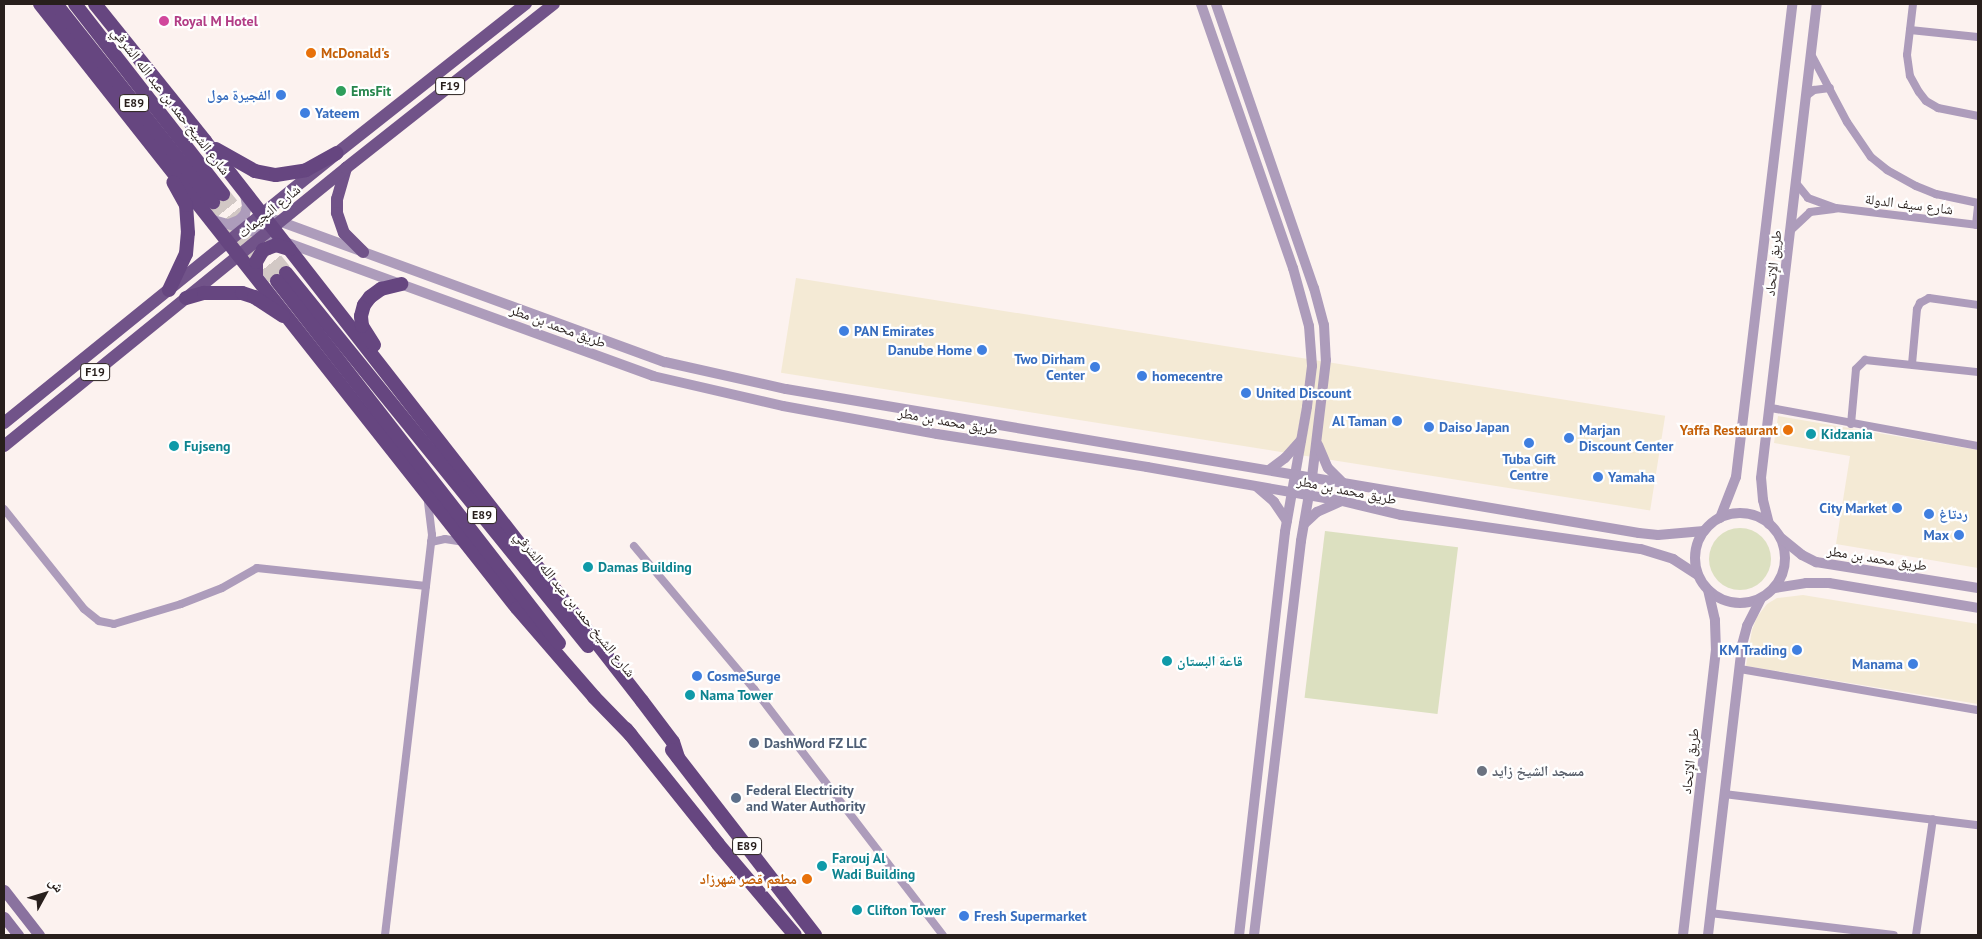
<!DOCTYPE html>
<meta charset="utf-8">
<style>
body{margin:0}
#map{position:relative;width:1982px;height:939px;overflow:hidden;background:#fcf2ef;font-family:"PT Sans","Noto Naskh Arabic",sans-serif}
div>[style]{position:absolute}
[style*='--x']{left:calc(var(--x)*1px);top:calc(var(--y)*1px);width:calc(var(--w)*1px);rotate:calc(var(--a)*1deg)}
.commercial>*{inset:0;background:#f4ead5;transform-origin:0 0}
.green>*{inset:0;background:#dce0c0;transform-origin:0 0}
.round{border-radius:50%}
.trunk-tunnel>*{height:14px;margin-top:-7px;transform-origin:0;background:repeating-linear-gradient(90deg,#d2c8c5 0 14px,transparent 0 21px)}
.minor>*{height:8px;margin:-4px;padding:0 4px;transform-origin:4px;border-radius:4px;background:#ad9cbb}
.tertiary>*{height:10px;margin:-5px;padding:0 5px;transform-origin:5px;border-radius:5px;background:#ad9cbb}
.tertiary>.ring{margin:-5px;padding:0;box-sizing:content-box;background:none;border:10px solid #ad9cbb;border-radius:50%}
.secondary>*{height:11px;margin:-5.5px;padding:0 5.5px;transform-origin:5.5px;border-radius:5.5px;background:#8a729f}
.primary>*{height:12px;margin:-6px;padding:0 6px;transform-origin:6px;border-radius:6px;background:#715389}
.trunk>*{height:14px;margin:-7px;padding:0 7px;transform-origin:7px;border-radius:7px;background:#664680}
.dots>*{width:14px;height:14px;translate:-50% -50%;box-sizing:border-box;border:2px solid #fff;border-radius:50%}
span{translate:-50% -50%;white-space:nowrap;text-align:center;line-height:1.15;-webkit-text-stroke:4.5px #fff;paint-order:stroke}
.shield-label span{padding:1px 4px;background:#fff;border:1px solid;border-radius:4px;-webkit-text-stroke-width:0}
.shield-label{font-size:12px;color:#281f1c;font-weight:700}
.hotel-label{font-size:14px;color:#b23c85;font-weight:700}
.left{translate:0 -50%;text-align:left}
.food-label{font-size:14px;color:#c56008;font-weight:700}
.right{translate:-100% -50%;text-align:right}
.leisure-label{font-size:14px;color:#27864d;font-weight:700}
.shop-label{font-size:14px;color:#366cbe;font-weight:700}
.street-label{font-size:14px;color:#281f1c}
.culture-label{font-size:14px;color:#0d838f;font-weight:700}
.service-label{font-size:14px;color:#4e5e75;font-weight:700}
.worship-label{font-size:14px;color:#5b616d;font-weight:700}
.frame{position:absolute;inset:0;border:5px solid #281f1c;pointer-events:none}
.north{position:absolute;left:20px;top:869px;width:50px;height:50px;-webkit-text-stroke:4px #fff;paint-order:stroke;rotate:51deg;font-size:14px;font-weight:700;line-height:20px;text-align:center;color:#281f1c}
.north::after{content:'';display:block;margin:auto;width:18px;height:22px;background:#281f1c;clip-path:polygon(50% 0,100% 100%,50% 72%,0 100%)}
</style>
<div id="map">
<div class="commercial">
<div style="left:796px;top:278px;width:880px;height:96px;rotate:9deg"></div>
<div style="clip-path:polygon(1778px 416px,1978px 450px,1978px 568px,1836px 544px,1850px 456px,1774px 443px)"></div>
<div style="clip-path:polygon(1803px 595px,1978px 624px,1978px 704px,1746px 666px,1752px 630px,1757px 617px,1767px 604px,1777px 598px)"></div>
</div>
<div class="green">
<div class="round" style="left:1709px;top:528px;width:62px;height:62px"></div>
<div style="left:1325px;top:531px;width:134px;height:168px;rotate:7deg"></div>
</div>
<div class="trunk-tunnel">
<div style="--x:223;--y:194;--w:101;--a:51.4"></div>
<div style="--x:213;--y:202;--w:102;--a:51"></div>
</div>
<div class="minor">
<div style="--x:1913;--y:4;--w:51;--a:96.7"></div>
<div style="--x:1907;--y:55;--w:21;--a:82"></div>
<div style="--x:1910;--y:76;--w:18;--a:61"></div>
<div style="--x:1919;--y:92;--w:11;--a:52"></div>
<div style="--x:1926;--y:101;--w:14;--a:30"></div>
<div style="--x:1938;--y:108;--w:41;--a:11.3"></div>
<div style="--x:1910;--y:30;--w:68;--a:5.9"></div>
<div style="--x:1811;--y:54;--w:77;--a:62.1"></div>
<div style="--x:1847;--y:122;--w:42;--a:55.6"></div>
<div style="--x:1871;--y:157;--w:21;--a:39"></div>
<div style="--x:1887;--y:170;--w:33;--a:29"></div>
<div style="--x:1916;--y:186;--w:22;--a:22"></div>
<div style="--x:1936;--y:194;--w:43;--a:12.1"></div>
<div style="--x:1806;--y:96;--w:10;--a:-37"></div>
<div style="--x:1814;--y:90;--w:16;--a:-7"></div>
<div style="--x:1796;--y:183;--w:19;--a:51"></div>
<div style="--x:1808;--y:198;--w:30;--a:20"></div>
<div style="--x:1836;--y:208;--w:143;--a:6.8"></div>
<div style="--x:1976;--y:225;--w:18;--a:-84"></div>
<div style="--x:1791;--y:230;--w:26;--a:-43"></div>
<div style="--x:1810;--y:212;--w:24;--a:-7"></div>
<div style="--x:1912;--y:364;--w:55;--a:-84.8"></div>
<div style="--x:1917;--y:309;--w:7;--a:-63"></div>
<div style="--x:1920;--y:303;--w:10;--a:-29"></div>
<div style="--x:1929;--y:298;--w:49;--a:8.1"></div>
<div style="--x:1771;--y:408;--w:210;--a:10.4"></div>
<div style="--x:1851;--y:424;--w:55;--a:-84.8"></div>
<div style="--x:1856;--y:369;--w:13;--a:-45"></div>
<div style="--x:1865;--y:360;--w:114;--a:6.1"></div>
<div style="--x:4;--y:509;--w:128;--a:51.3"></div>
<div style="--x:84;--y:609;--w:19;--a:39"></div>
<div style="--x:99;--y:621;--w:15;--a:11"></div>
<div style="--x:114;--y:624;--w:70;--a:-16.6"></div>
<div style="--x:181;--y:604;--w:44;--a:-21.3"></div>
<div style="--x:222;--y:588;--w:40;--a:-29.7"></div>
<div style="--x:257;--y:568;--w:170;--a:6.1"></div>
<div style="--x:431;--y:542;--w:14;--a:-12"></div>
<div style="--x:445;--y:539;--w:18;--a:9"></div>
<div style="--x:634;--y:546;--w:187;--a:50"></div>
<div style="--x:754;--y:689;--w:310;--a:52.5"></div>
<div style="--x:1740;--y:669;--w:242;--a:9.8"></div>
<div style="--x:1724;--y:794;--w:256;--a:7"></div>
<div style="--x:1710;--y:913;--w:185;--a:6.8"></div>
<div style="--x:385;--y:935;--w:403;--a:-83.3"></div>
<div style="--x:432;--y:535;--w:35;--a:-97"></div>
<div style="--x:1916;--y:935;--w:117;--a:-81.7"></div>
</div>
<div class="tertiary">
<div style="--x:1201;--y:4;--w:280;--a:70.8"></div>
<div style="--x:1293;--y:268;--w:60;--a:74.6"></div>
<div style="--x:1309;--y:326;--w:40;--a:85.7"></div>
<div style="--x:1312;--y:366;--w:41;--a:97"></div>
<div style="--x:1307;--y:407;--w:127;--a:100"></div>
<div style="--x:1285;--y:532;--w:406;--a:96.5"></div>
<div style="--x:1216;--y:4;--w:300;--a:71"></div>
<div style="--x:1314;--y:288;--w:38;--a:75"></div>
<div style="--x:1324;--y:325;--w:35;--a:87"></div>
<div style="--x:1326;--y:360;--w:118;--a:96.8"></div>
<div style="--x:1312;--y:477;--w:65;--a:99.8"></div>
<div style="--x:1301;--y:541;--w:397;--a:96.8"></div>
<div style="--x:210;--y:219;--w:61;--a:16.1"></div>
<div style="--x:276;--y:220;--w:414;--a:20.1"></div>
<div style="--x:665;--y:362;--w:124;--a:12.6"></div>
<div style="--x:786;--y:389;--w:865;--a:9.58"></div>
<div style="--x:1639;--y:533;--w:19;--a:6"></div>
<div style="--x:1658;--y:535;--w:46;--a:-5"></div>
<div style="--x:229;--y:224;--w:11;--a:-22"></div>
<div style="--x:239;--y:220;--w:8;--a:-45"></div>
<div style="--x:245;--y:214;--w:8;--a:-76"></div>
<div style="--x:247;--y:206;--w:11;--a:-100"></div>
<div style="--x:285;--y:242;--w:392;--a:20"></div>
<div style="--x:653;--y:376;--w:133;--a:13"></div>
<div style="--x:783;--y:406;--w:157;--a:10.3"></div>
<div style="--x:937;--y:434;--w:213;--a:8.9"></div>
<div style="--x:1147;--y:467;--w:198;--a:9.9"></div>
<div style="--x:1342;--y:501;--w:61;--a:13.3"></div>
<div style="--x:1401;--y:515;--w:242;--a:8.1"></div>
<div style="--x:1641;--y:549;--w:34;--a:17"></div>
<div style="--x:1673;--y:559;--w:30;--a:33"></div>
<div style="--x:1318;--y:445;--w:25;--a:67"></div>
<div style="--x:1328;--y:468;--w:21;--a:45"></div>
<div style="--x:1269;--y:470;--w:20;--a:-37"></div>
<div style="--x:1285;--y:458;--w:24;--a:-48"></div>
<div style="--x:1257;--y:487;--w:23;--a:41"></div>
<div style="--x:1274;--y:502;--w:23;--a:56"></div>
<div class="ring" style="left:1695px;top:513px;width:80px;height:80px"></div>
<div style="--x:1720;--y:518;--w:44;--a:-68.7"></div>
<div style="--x:1736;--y:477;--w:476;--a:-83.2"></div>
<div style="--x:1304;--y:524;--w:18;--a:-43"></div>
<div style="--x:1317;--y:512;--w:27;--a:-24"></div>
<div style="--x:1769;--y:524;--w:25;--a:-104"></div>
<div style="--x:1763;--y:500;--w:22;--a:-95"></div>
<div style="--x:1761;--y:478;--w:477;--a:-83.3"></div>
<div style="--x:1781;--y:538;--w:27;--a:39"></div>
<div style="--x:1802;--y:555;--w:16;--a:27"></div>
<div style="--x:1816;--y:562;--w:164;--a:9.1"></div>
<div style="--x:1775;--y:588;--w:31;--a:-9"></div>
<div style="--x:1806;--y:583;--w:23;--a:0"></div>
<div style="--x:1829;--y:583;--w:151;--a:9.5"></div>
<div style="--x:1683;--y:935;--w:286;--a:-83.4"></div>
<div style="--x:1716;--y:651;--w:31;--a:-92"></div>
<div style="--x:1715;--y:620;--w:31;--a:-103"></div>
<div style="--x:1708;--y:935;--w:292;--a:-83.3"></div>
<div style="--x:1742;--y:645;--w:20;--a:-75"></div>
<div style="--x:1747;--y:626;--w:30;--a:-63"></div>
</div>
<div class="secondary">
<div style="--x:4;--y:890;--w:57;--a:52.1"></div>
<div style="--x:4;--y:917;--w:23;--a:52"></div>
</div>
<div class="primary">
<div style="--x:346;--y:168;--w:32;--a:106"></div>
<div style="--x:337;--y:199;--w:14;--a:90"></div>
<div style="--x:337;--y:213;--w:21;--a:71"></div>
<div style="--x:344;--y:233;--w:27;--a:45"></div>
<div style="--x:4;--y:423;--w:429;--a:-39"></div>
<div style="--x:337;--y:153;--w:241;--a:-38.3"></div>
<div style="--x:4;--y:446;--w:441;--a:-39.1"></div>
<div style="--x:346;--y:168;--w:265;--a:-38.3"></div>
</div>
<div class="trunk">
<div style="--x:40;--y:4;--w:770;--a:51.7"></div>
<div style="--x:517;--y:608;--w:118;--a:49.1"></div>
<div style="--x:594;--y:697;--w:53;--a:45.8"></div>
<div style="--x:56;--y:4;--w:253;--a:51.6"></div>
<div style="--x:75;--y:4;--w:241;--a:52.1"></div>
<div style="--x:95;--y:4;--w:176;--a:51.2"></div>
<div style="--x:205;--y:141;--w:710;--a:52.03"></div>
<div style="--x:642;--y:701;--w:51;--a:52.9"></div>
<div style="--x:673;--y:742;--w:16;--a:72"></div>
<div style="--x:216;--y:149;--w:45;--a:29.4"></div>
<div style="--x:255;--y:171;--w:21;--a:11"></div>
<div style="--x:276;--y:175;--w:30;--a:-9"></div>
<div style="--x:306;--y:170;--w:35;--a:-29"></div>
<div style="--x:286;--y:273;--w:480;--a:51"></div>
<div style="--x:256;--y:275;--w:13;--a:-90"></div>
<div style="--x:256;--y:262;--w:14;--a:-60"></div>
<div style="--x:263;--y:250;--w:14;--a:-21"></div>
<div style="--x:276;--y:245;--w:14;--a:17"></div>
<div style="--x:277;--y:281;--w:459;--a:52.1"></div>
<div style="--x:169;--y:290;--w:40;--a:-65"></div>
<div style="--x:186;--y:254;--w:21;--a:-85"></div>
<div style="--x:188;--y:233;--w:28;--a:-94"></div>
<div style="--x:186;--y:205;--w:26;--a:-119"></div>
<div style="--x:186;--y:298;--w:19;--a:-16"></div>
<div style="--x:204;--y:293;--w:38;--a:0"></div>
<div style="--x:242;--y:293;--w:13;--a:18"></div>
<div style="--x:254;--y:297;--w:35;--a:33"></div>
<div style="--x:374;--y:345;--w:22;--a:-122"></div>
<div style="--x:362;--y:326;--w:10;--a:-96"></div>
<div style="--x:361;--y:316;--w:11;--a:-75"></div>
<div style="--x:364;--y:305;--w:10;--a:-53"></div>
<div style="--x:370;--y:297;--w:14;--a:-36"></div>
<div style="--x:381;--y:289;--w:21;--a:-14"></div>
<div style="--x:626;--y:729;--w:147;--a:51.3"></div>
<div style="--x:718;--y:844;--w:119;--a:49.8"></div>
<div style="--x:672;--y:750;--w:234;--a:52.3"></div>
</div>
<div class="dots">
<div style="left:164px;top:21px;background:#d1479c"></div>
<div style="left:311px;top:53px;background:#e8710a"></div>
<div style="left:341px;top:91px;background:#2e9e5b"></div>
<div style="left:281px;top:95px;background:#3f7fe0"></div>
<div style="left:305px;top:113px;background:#3f7fe0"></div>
<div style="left:844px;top:331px;background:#3f7fe0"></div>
<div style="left:982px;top:350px;background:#3f7fe0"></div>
<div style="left:1095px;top:367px;background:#3f7fe0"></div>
<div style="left:1142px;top:376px;background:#3f7fe0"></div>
<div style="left:1246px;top:393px;background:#3f7fe0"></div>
<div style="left:1397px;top:421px;background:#3f7fe0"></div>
<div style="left:1429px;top:427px;background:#3f7fe0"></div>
<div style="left:1788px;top:430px;background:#e8710a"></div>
<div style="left:1811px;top:434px;background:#0f9aa8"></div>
<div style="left:1569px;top:438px;background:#3f7fe0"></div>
<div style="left:1529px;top:443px;background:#3f7fe0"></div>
<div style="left:174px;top:446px;background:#0f9aa8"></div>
<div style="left:1598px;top:477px;background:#3f7fe0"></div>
<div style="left:1897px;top:508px;background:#3f7fe0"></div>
<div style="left:1929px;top:514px;background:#3f7fe0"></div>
<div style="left:1959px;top:535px;background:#3f7fe0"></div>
<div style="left:588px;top:567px;background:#0f9aa8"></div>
<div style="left:1797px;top:650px;background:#3f7fe0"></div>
<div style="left:1167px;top:661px;background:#0f9aa8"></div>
<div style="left:1913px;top:664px;background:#3f7fe0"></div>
<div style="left:697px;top:676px;background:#3f7fe0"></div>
<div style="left:690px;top:695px;background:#0f9aa8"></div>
<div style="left:754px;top:743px;background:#5c6f8a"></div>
<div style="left:1482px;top:771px;background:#6b7280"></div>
<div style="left:736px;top:798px;background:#5c6f8a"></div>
<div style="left:822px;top:866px;background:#0f9aa8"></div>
<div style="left:807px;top:879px;background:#e8710a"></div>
<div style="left:857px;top:910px;background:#0f9aa8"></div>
<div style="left:964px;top:916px;background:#3f7fe0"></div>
</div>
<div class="shield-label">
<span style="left:450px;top:86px">F19</span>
<span style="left:134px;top:103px">E89</span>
<span style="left:95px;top:372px">F19</span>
<span style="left:482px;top:515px">E89</span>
<span style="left:747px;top:846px">E89</span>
</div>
<div class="hotel-label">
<span class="left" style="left:174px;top:21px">Royal M Hotel</span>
</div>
<div class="food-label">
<span class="left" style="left:321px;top:53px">McDonald's</span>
<span class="right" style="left:1778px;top:430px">Yaffa Restaurant</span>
<span class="right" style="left:797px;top:879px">مطعم قصر شهرزاد</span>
</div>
<div class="leisure-label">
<span class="left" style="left:351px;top:91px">EmsFit</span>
</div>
<div class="shop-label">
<span class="right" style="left:271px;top:95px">الفجيرة مول</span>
<span class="left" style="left:315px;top:113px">Yateem</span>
<span class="left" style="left:854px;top:331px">PAN Emirates</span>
<span class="right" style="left:972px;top:350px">Danube Home</span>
<span class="right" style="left:1085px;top:367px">Two Dirham<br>Center</span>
<span class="left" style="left:1152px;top:376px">homecentre</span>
<span class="left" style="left:1256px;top:393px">United Discount</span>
<span class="right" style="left:1387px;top:421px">Al Taman</span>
<span class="left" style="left:1439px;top:427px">Daiso Japan</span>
<span class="left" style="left:1579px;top:438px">Marjan<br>Discount Center</span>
<span style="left:1529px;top:467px">Tuba Gift<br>Centre</span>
<span class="left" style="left:1608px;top:477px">Yamaha</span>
<span class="right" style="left:1887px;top:508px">City Market</span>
<span class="left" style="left:1939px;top:514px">ردتاغ</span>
<span class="right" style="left:1949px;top:535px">Max</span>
<span class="right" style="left:1787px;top:650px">KM Trading</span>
<span class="right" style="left:1903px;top:664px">Manama</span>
<span class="left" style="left:707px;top:676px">CosmeSurge</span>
<span class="left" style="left:974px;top:916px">Fresh Supermarket</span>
</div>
<div class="street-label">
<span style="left:171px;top:101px;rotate:52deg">شارع الشيخ حمد بن عبد الله الشرقي</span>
<span style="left:1909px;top:204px;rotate:7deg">شارع سيف الدولة</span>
<span style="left:269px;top:211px;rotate:-39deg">شارع النجيمات</span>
<span style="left:1773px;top:263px;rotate:-84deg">طريق اﻹتحاد</span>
<span style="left:558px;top:326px;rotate:20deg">طريق محمد بن مطر</span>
<span style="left:948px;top:421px;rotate:10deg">طريق محمد بن مطر</span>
<span style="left:1347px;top:490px;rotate:11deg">طريق محمد بن مطر</span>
<span style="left:1877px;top:558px;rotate:9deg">طريق محمد بن مطر</span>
<span style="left:575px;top:604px;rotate:51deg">شارع الشيخ حمد بن عبد الله الشرقي</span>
<span style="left:1690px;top:761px;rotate:-83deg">طريق اﻹتحاد</span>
</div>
<div class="culture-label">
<span class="left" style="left:1821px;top:434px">Kidzania</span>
<span class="left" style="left:184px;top:446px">Fujseng</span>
<span class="left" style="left:598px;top:567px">Damas Building</span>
<span class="left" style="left:1177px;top:661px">قاعة البستان</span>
<span class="left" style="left:700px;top:695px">Nama Tower</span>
<span class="left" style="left:832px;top:866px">Farouj Al<br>Wadi Building</span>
<span class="left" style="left:867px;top:910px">Clifton Tower</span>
</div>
<div class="service-label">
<span class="left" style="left:764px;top:743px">DashWord FZ LLC</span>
<span class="left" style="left:746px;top:798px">Federal Electricity<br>and Water Authority</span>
</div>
<div class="worship-label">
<span class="left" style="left:1492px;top:771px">مسجد الشيخ زايد</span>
</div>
<div class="frame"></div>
<div class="north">ش</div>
</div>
